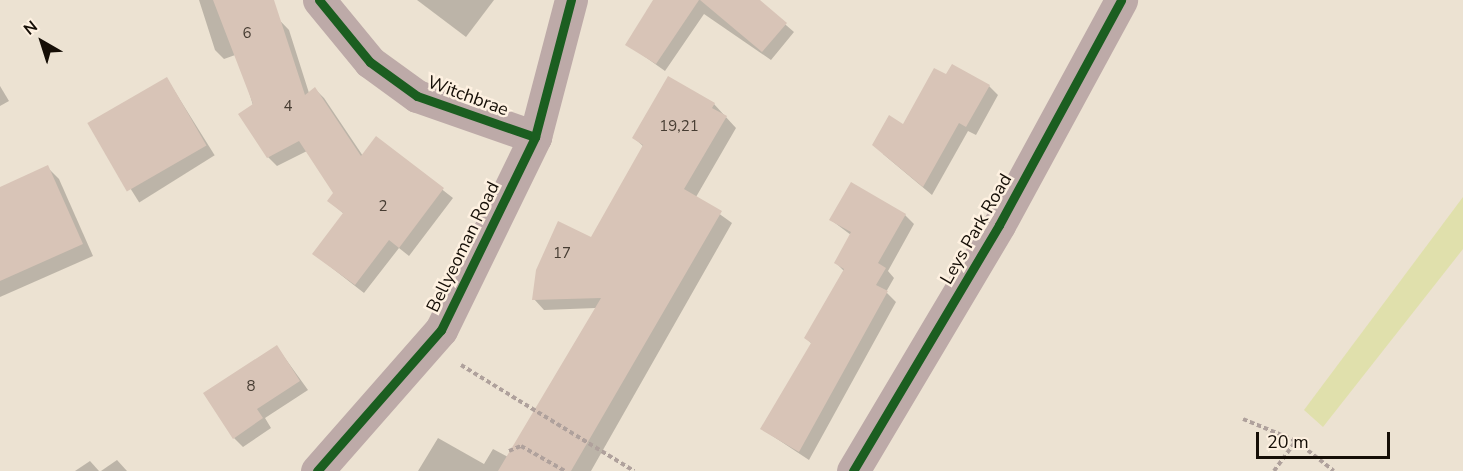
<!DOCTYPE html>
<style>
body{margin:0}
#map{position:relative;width:1463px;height:471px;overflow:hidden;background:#ece2d2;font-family:"Nunito Sans",sans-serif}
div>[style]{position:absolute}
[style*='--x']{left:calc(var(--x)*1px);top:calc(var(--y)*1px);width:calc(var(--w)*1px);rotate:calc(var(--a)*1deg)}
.green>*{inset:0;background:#e0e0ac}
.shadow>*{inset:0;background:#0003;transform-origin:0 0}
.building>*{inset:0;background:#d8c4b7;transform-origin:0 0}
.path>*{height:4px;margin-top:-2px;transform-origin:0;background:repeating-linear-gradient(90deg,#afa19c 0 4.5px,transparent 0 7.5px)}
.street>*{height:33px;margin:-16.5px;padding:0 16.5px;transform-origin:16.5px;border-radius:16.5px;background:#bdaaa8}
.cycleway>*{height:9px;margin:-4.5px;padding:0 4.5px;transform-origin:4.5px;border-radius:4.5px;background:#1b5e20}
span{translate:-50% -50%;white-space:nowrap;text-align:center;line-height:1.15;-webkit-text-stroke:5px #fef1e1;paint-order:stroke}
.number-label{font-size:15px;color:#463c32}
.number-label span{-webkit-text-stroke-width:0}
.street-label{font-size:18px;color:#150e06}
.north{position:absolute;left:12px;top:12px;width:60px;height:60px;-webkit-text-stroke:4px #fef1e1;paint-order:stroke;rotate:321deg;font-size:16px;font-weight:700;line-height:24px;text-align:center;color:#150e06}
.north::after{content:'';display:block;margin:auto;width:21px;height:27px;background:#150e06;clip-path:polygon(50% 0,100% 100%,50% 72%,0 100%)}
.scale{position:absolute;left:1256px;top:432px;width:134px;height:27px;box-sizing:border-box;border:3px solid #150e06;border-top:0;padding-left:8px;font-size:18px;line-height:21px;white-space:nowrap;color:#150e06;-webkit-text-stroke:4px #fef1e1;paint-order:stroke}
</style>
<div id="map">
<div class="green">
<div style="clip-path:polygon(1463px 197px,1463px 249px,1323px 427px,1304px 410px)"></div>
</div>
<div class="shadow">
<div style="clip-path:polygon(199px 0,260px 0,289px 30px,309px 93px,315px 89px,324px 98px,363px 156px,376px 138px,453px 198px,409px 256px,399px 248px,364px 293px,314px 254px,344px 214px,329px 201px,335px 193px,307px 151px,277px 166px,268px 157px,238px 54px,224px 59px,215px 50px)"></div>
<div style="clip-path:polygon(417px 0,494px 0,466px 37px)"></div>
<div style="clip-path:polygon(655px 0,757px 0,794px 32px,771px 60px,704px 14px,665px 71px,627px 44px)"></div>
<div style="clip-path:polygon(947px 76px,989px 86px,998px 95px,976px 135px,968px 131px,932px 195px,883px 154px)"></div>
<div style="left:167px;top:79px;width:90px;height:89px;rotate:58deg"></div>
<div style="clip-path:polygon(0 86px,9px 101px,0 106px)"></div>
<div style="clip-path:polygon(714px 104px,736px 128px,696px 197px,732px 223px,591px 471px,418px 471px,438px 438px,484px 464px,493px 449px,508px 457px,596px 308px,544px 310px,534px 299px,592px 239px,644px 147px,634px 138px)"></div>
<div style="clip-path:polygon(47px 167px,59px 179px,93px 256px,0 297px,0 188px)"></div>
<div style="clip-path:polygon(905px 215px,914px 224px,888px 271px,894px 278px,886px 292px,896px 302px,809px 460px,762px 429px,812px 344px,806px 338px,844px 271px,836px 263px,851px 235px,831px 220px)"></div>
<div style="clip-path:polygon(277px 347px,308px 390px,265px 418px,271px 428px,243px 447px,234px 438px)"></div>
<div style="clip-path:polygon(117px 460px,127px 471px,101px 471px)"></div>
<div style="clip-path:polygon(90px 461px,99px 471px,75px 471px)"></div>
</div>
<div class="building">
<div style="clip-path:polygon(213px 0,274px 0,305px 95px,315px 87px,361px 156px,376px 136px,444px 188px,399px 248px,389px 240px,355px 285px,312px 254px,343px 213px,327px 201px,333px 193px,299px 141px,267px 158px,238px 114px,253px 104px)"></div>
<div style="clip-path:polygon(653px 0,699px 0,656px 64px,625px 45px)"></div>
<div style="clip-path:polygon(700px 0,760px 0,787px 23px,762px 52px)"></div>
<div style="clip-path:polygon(952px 64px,990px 85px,966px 127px,959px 123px,923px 187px,872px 145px,889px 115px,903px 124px,934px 68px,946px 74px)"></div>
<div style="clip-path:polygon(668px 76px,715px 103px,712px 108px,727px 116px,684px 189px,722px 211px,571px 471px,498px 471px,601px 298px,532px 300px,536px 270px,558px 221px,591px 237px,643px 145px,632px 138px)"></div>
<div style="left:167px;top:77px;width:79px;height:92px;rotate:60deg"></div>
<div style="clip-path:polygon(48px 165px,83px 244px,0 281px,0 187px)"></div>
<div style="clip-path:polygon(851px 182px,906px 214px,878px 263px,886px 268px,876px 285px,888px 291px,799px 452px,760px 429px,811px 343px,804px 338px,844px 269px,834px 263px,851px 232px,829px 220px)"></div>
<div style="clip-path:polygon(277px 345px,300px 381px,257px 409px,263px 418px,233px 439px,203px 393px)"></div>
</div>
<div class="path">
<div style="--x:461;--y:365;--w:203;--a:31.5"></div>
<div style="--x:1243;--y:419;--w:57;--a:22.5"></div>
<div style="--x:1296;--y:441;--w:48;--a:38.3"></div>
<div style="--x:509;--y:451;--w:13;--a:-23"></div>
<div style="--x:521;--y:446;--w:51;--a:29.6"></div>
<div style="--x:1274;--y:471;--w:37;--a:-54"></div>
</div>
<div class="street">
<div style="--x:319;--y:0;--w:80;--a:50.6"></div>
<div style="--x:370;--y:62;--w:58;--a:35.9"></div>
<div style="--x:417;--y:96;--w:125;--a:19.2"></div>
<div style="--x:317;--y:471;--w:188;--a:-48.7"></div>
<div style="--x:441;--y:330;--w:215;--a:-64"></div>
<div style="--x:535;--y:137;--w:142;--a:-75.3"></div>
<div style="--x:853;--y:471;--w:286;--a:-59.3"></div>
<div style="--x:999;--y:225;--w:256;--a:-61.5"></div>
</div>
<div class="cycleway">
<div style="--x:319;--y:0;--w:80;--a:50.6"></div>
<div style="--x:370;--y:62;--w:58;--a:35.9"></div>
<div style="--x:417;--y:96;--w:125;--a:19.2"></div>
<div style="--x:317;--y:471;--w:188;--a:-48.7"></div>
<div style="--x:441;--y:330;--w:215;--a:-64"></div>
<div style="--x:535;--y:137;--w:142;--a:-75.3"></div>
<div style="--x:853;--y:471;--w:286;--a:-59.3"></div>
<div style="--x:999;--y:225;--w:256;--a:-61.5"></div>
</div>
<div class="number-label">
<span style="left:247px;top:34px">6</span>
<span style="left:288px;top:107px">4</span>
<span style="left:679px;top:127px">19,21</span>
<span style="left:383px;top:207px">2</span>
<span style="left:562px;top:254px">17</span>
<span style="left:251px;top:387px">8</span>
</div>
<div class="street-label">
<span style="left:468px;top:96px;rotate:20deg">Witchbrae</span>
<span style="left:976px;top:229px;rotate:-60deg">Leys Park Road</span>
<span style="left:463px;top:247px;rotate:-64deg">Bellyeoman Road</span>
</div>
<div class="north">N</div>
<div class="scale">20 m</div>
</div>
